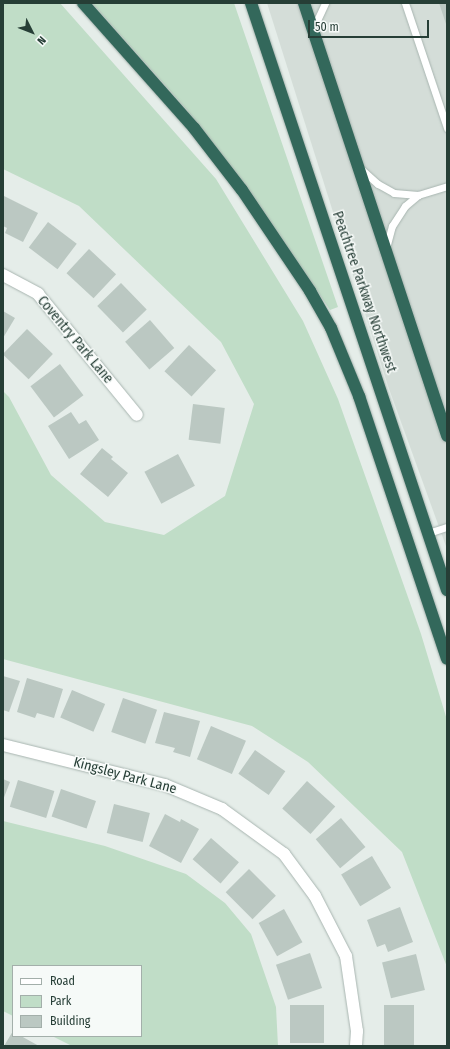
<!DOCTYPE html>
<style>
body{margin:0}
#map{position:relative;width:450px;height:1049px;overflow:hidden;background:#e5ede9;font-family:"Fira Sans Condensed",sans-serif}
div>[style]{position:absolute}
[style*='--x']{left:calc(var(--x)*1px);top:calc(var(--y)*1px);width:calc(var(--w)*1px);rotate:calc(var(--a)*1deg)}
.built>*{inset:0;background:#d4ddd8}
.green>*{inset:0;background:#c0ddc7}
.building>*{inset:0;background:#bbc8c2;transform-origin:0 0}
.roads{filter:drop-shadow(0 0 1px #a8b5b0) drop-shadow(0 0 1px #a8b5b0)}
.lane>*{height:7px;margin:-3.5px;padding:0 3.5px;transform-origin:3.5px;border-radius:3.5px;background:#fff}
.street>*{height:12px;margin:-6px;padding:0 6px;transform-origin:6px;border-radius:6px;background:#fff}
.highway>*{height:12px;margin:-6px;padding:0 6px;transform-origin:6px;border-radius:6px;background:#33685b}
span{translate:-50% -50%;white-space:nowrap;text-align:center;line-height:1.15;-webkit-text-stroke:3px #f6faf8;paint-order:stroke}
.street-label{font-size:14px;color:#263e36}
.frame{position:absolute;inset:0;border:4px solid #263e36;pointer-events:none}
.legend{position:absolute;left:12px;top:965px;width:130px;height:72px;box-sizing:border-box;background:#f6faf8;border:1px solid #a3afaa;margin:0;padding:5px 7px;list-style:none;font-size:12px;color:#263e36}
.legend li{display:flex;align-items:center;gap:8px;height:20px}
.legend b{width:20px;border:1px solid #a3afaa}
.north{position:absolute;left:12px;top:12px;width:40px;height:40px;-webkit-text-stroke:3px #f6faf8;paint-order:stroke;rotate:132deg;font-size:11px;font-weight:700;line-height:16px;text-align:center;color:#263e36}
.north::after{content:'';display:block;margin:auto;width:14px;height:18px;background:#263e36;clip-path:polygon(50% 0,100% 100%,50% 72%,0 100%)}
.scale{position:absolute;left:308px;top:20px;width:121px;height:18px;box-sizing:border-box;border:2px solid #263e36;border-top:0;padding-left:5px;font-size:12px;line-height:14px;white-space:nowrap;color:#263e36;-webkit-text-stroke:3px #f6faf8;paint-order:stroke}
</style>
<div id="map">
<div class="built">
<div style="clip-path:polygon(267px 3px,447px 3px,447px 549px,388px 386px)"></div>
</div>
<div class="green">
<div style="clip-path:polygon(3px 3px,60px 3px,216px 179px,303px 321px,338px 399px,421px 634px,447px 720px,447px 967px,402px 852px,308px 762px,252px 726px,3px 659px,3px 391px,9px 397px,51px 475px,105px 522px,164px 535px,225px 496px,254px 404px,221px 342px,79px 206px,3px 169px)"></div>
<div style="clip-path:polygon(92px 3px,234px 3px,338px 307px,330px 310px,250px 191px,216px 147px,187px 110px)"></div>
<div style="clip-path:polygon(3px 821px,105px 846px,186px 874px,225px 903px,251px 934px,276px 1007px,278px 1046px,72px 1046px,52px 1036px,141px 1036px,141px 966px,13px 966px,13px 1016px,3px 1011px)"></div>
</div>
<div class="building">
<div style="clip-path:polygon(439px 3px,447px 3px,447px 27px)"></div>
<div style="clip-path:polygon(4px 196px,38px 213px,23px 242px,5px 233px,7px 228px,3px 226px)"></div>
<div style="left:48px;top:222px;width:36px;height:32px;rotate:37deg"></div>
<div style="left:89px;top:249px;width:37px;height:33px;rotate:43deg"></div>
<div style="left:121px;top:283px;width:37px;height:33px;rotate:46deg"></div>
<div style="clip-path:polygon(3px 311px,15px 318px,3px 338px)"></div>
<div style="left:150px;top:320px;width:37px;height:33px;rotate:49deg"></div>
<div style="left:27px;top:329px;width:36px;height:35px;rotate:44deg"></div>
<div style="left:189px;top:345px;width:37px;height:36px;rotate:43deg"></div>
<div style="left:60px;top:364px;width:39px;height:37px;rotate:53deg"></div>
<div style="left:193px;top:404px;width:32px;height:36px;rotate:7deg"></div>
<div style="clip-path:polygon(71px 412px,79px 424px,86px 420px,99px 440px,69px 459px,48px 426px)"></div>
<div style="clip-path:polygon(102px 448px,113px 457px,111px 459px,128px 473px,108px 497px,80px 474px)"></div>
<div style="left:178px;top:454px;width:36px;height:38px;rotate:62deg"></div>
<div style="clip-path:polygon(3px 676px,20px 681px,9px 712px,3px 710px)"></div>
<div style="clip-path:polygon(27px 678px,63px 689px,54px 718px,37px 713px,35px 718px,17px 712px)"></div>
<div style="left:72px;top:690px;width:36px;height:30px;rotate:23deg"></div>
<div style="left:123px;top:698px;width:36px;height:36px;rotate:19deg"></div>
<div style="clip-path:polygon(164px 712px,200px 721px,190px 757px,173px 752px,175px 748px,155px 743px)"></div>
<div style="left:211px;top:726px;width:38px;height:36px;rotate:23deg"></div>
<div style="left:255px;top:750px;width:37px;height:29px;rotate:35deg"></div>
<div style="clip-path:polygon(3px 779px,10px 782px,3px 800px)"></div>
<div style="left:18px;top:780px;width:38px;height:28px;rotate:17deg"></div>
<div style="left:307px;top:781px;width:38px;height:37px;rotate:42deg"></div>
<div style="left:61px;top:789px;width:37px;height:29px;rotate:19deg"></div>
<div style="left:114px;top:804px;width:37px;height:30px;rotate:14deg"></div>
<div style="clip-path:polygon(165px 814px,180px 822px,181px 819px,199px 829px,181px 863px,149px 846px)"></div>
<div style="left:341px;top:818px;width:38px;height:33px;rotate:50deg"></div>
<div style="left:211px;top:838px;width:37px;height:28px;rotate:41deg"></div>
<div style="left:372px;top:856px;width:37px;height:36px;rotate:59deg"></div>
<div style="left:249px;top:869px;width:38px;height:33px;rotate:45deg"></div>
<div style="clip-path:polygon(400px 907px,413px 942px,388px 952px,385px 944px,377px 947px,367px 920px)"></div>
<div style="left:284px;top:909px;width:38px;height:29px;rotate:61deg"></div>
<div style="left:310px;top:953px;width:37px;height:36px;rotate:71deg"></div>
<div style="left:416px;top:954px;width:37px;height:35px;rotate:76deg"></div>
<div style="left:324px;top:1005px;width:38px;height:34px;rotate:90deg"></div>
<div style="left:384px;top:1005px;width:30px;height:41px"></div>
<div style="clip-path:polygon(13px 1031px,13px 1036px,21px 1036px,39px 1046px,4px 1046px)"></div>
</div>
<div class="roads">
<div class="lane">
<div style="--x:405;--y:3;--w:132;--a:71.4"></div>
<div style="--x:313;--y:29;--w:29;--a:-65"></div>
<div style="--x:360;--y:168;--w:24;--a:42"></div>
<div style="--x:378;--y:184;--w:18;--a:29"></div>
<div style="--x:394;--y:193;--w:24;--a:5"></div>
<div style="--x:386;--y:248;--w:23;--a:-75"></div>
<div style="--x:392;--y:226;--w:24;--a:-57"></div>
<div style="--x:405;--y:206;--w:17;--a:-40"></div>
<div style="--x:418;--y:195;--w:30;--a:-17"></div>
<div style="--x:428;--y:533;--w:20;--a:-18"></div>
</div>
<div class="street">
<div style="--x:3;--y:275;--w:40;--a:28"></div>
<div style="--x:38;--y:294;--w:156;--a:50.7"></div>
<div style="--x:3;--y:745;--w:167;--a:13.9"></div>
<div style="--x:165;--y:785;--w:62;--a:22.8"></div>
<div style="--x:222;--y:809;--w:77;--a:36"></div>
<div style="--x:284;--y:854;--w:52;--a:53.6"></div>
<div style="--x:315;--y:896;--w:68;--a:62.7"></div>
<div style="--x:346;--y:956;--w:76;--a:81.7"></div>
<div style="--x:357;--y:1031;--w:15;--a:94"></div>
</div>
<div class="highway">
<div style="--x:83;--y:3;--w:167;--a:48.4"></div>
<div style="--x:194;--y:128;--w:78;--a:52.3"></div>
<div style="--x:242;--y:190;--w:122;--a:56"></div>
<div style="--x:310;--y:291;--w:43;--a:60.4"></div>
<div style="--x:331;--y:328;--w:74;--a:67.6"></div>
<div style="--x:359;--y:396;--w:277;--a:71.5"></div>
<div style="--x:251;--y:3;--w:619;--a:71.54"></div>
<div style="--x:304;--y:3;--w:456;--a:71.7"></div>
</div>
</div>
<div class="street-label">
<span style="left:364px;top:292px;rotate:71deg">Peachtree Parkway Northwest</span>
<span style="left:75px;top:340px;rotate:50deg">Coventry Park Lane</span>
<span style="left:125px;top:776px;rotate:15deg">Kingsley Park Lane</span>
</div>
<div class="frame"></div>
<ul class="legend">
<li><b style="height:5px;background:#fff"></b>Road</li>
<li><b style="height:11px;background:#c0ddc7"></b>Park</li>
<li><b style="height:11px;background:#bbc8c2"></b>Building</li>
</ul>
<div class="north">N</div>
<div class="scale">50 m</div>
</div>
